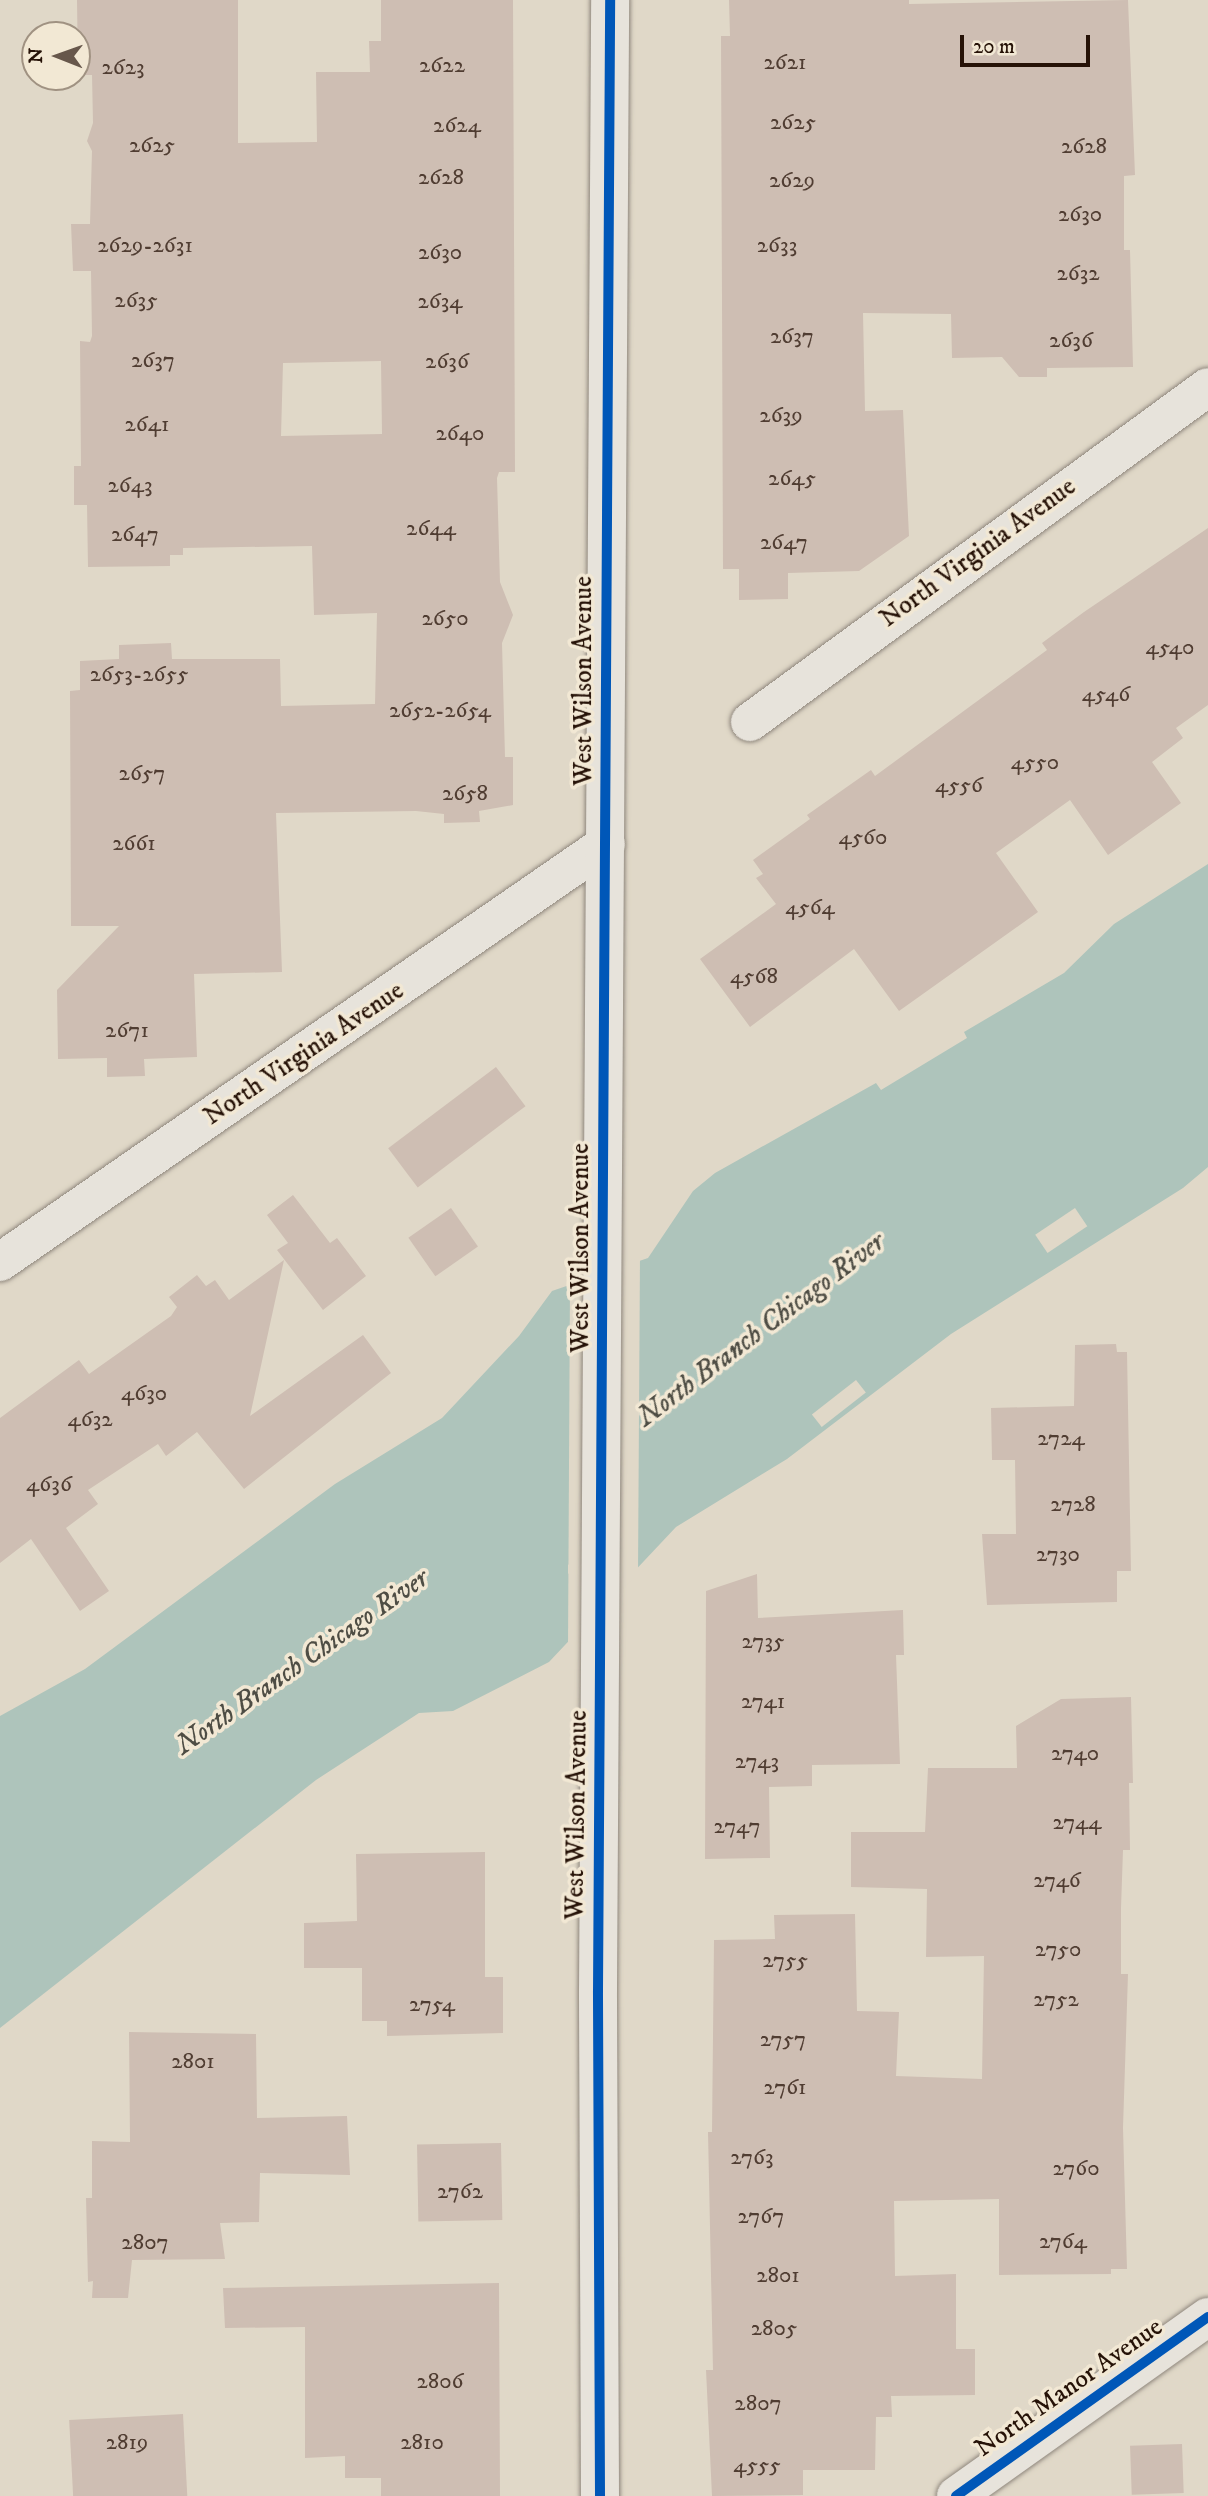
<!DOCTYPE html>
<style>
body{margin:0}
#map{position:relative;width:1208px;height:2496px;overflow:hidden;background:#e0d8c8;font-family:"IM FELL DW Pica",serif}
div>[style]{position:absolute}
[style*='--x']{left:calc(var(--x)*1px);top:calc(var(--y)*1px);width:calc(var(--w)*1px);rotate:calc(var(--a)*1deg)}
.water>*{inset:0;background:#aec4bb}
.pier>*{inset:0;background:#e0d8c8;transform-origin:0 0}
.building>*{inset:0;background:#cebeb3;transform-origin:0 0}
.roads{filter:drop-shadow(0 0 2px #8f877d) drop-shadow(0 0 2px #8f877d)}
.minor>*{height:38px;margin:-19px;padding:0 19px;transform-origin:19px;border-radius:19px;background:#e7e3db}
.cycleway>*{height:10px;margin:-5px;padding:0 5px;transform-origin:5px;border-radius:5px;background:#0057b8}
span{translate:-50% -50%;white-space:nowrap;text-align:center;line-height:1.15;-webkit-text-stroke:7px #f2e8d4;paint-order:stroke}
.number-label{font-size:23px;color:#503d32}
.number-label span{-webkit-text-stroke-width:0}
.street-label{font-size:26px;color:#261207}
.water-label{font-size:28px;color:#4e4d44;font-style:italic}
.north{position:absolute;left:21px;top:21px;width:70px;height:70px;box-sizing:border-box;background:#f2e8d4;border:2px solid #a09282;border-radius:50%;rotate:271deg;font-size:19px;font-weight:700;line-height:28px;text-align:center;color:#261207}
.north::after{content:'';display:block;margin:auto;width:24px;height:32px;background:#67574b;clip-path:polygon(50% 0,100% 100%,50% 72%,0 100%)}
.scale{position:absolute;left:960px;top:35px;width:130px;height:32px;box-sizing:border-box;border:4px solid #261207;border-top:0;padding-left:9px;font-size:21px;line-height:24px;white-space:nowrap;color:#261207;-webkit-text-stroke:5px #f2e8d4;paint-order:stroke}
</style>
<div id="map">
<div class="water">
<div style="clip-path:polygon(evenodd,1208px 864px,1208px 1167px,1183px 1188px,951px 1334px,787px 1459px,676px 1527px,549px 1662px,453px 1711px,419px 1713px,316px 1780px,0 2028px,0 1716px,85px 1669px,335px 1484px,442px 1418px,519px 1336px,552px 1291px,648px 1258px,693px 1191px,715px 1173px,876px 1083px,881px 1090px,967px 1038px,964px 1032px,1064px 973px,1114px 924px,1208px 864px,638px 1513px,638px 1521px,568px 1574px,568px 1565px,638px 1513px)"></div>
</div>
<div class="pier">
<div style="left:1075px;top:1208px;width:22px;height:48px;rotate:56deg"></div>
<div style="clip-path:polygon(640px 1257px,638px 1573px,568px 1646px,570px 1282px)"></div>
<div style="left:856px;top:1380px;width:16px;height:56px;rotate:52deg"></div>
</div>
<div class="building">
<div style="clip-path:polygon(evenodd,77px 0,238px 0,238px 143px,317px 142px,316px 72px,370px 72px,369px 41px,381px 41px,381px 0,513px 0,515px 472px,499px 472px,497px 478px,500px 582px,513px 615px,502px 643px,505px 757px,513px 757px,513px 805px,479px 811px,480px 822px,444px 823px,444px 814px,416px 811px,276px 813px,282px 972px,194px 974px,197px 1057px,144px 1059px,145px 1076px,107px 1077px,107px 1058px,58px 1059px,57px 990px,119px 926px,71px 926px,70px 691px,80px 690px,80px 661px,119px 659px,119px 645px,171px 643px,172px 659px,280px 659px,281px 706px,375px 704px,377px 613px,314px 615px,312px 546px,183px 548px,183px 555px,170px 555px,170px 566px,88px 567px,87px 505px,74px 505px,74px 466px,81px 466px,80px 341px,90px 342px,92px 336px,91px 271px,73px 271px,71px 224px,90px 224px,92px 151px,87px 141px,93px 123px,92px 75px,78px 75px,77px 0,381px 361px,382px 434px,281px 436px,283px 363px,381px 361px)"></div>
<div style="clip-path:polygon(729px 0,909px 0,909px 4px,1128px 0,1135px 175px,1124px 176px,1124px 250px,1130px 250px,1133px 367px,1047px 368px,1047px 377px,1019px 377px,1002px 357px,952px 358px,951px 314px,863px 313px,865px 411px,903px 410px,909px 536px,859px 571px,788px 573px,788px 599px,739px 600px,739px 569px,723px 569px,721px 36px,730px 36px)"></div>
<div style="clip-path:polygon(1208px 528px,1208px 705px,1176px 728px,1183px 738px,1152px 762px,1181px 803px,1108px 855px,1070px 800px,996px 853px,1038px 912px,899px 1011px,854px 949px,750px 1027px,700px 959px,776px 904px,756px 878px,763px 874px,753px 860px,810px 819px,807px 815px,871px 770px,875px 776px,1047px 650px,1042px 643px,1084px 612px)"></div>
<div style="left:496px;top:1067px;width:49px;height:135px;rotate:53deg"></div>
<div style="clip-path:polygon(293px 1195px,330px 1243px,337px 1238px,366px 1276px,323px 1310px,277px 1250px,288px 1243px,267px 1215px)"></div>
<div style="left:451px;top:1208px;width:47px;height:52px;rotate:55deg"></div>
<div style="clip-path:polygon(284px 1260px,250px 1416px,363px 1335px,391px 1373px,244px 1489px,197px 1432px,166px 1456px,158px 1444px,88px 1490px,98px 1504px,66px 1528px,109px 1591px,80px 1611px,31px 1539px,0 1563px,0 1418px,79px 1360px,89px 1374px,171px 1316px,177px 1307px,169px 1297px,197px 1275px,206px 1286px,215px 1280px,229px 1300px)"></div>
<div style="clip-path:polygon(1116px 1344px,1117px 1352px,1127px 1352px,1131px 1571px,1117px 1571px,1117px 1602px,987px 1605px,982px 1534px,1016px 1534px,1015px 1460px,992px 1460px,991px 1408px,1074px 1406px,1075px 1345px)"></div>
<div style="clip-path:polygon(757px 1574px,758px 1618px,903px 1610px,904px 1655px,896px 1655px,900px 1764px,812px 1765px,812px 1786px,769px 1787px,770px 1858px,705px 1859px,706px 1591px)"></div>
<div style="clip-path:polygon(1131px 1697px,1133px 1783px,1129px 1783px,1130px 1850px,1123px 1850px,1121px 1908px,1121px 1974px,1128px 1974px,1123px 2128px,1127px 2269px,1111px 2269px,1111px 2274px,999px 2275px,999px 2199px,894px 2201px,895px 2276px,956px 2274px,956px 2349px,975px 2349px,975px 2395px,891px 2396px,892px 2417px,876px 2417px,875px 2470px,803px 2470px,803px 2495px,712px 2496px,706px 2370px,713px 2370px,708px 2132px,712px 2132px,714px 1940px,775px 1939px,774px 1915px,855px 1914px,857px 2011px,899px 2012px,896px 2076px,982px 2079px,984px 1956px,926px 1957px,927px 1889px,851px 1887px,851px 1832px,925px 1832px,928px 1768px,1017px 1768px,1016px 1726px,1061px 1699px)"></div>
<div style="clip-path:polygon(485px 1852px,485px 1977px,503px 1977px,503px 2033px,387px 2036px,387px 2021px,362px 2021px,362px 1968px,304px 1968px,304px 1923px,357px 1921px,356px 1854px)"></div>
<div style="clip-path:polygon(129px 2032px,256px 2034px,257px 2118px,347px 2116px,350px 2175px,260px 2173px,259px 2222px,220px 2223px,225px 2259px,132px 2260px,128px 2298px,92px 2298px,93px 2281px,88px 2282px,86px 2198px,92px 2198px,92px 2141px,130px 2142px)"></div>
<div style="left:501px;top:2143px;width:77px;height:84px;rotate:89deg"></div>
<div style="clip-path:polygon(499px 2283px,500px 2496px,381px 2496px,381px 2478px,345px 2478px,345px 2456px,305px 2458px,305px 2327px,225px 2328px,223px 2288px)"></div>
<div style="left:183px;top:2414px;width:82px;height:114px;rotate:87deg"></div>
<div style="left:1182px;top:2444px;width:49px;height:52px;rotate:88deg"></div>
</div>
<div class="roads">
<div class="minor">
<div style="--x:750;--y:722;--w:567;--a:-36.18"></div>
<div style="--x:0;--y:1262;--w:736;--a:-34.6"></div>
<div style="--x:600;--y:2496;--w:505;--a:-90.23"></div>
<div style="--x:598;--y:1991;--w:1991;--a:-89.65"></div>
<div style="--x:956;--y:2496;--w:309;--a:-35.4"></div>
</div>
</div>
<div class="cycleway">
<div style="--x:600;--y:2496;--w:505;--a:-90.23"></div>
<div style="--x:598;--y:1991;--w:1991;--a:-89.65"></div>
<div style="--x:956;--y:2496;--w:309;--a:-35.4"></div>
</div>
<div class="number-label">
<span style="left:785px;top:63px">2621</span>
<span style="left:442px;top:66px">2622</span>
<span style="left:123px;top:68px">2623</span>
<span style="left:793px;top:123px">2625</span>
<span style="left:457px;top:126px">2624</span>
<span style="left:152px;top:146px">2625</span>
<span style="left:1084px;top:147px">2628</span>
<span style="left:441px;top:178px">2628</span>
<span style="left:792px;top:181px">2629</span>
<span style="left:1080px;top:215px">2630</span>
<span style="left:145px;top:246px">2629-2631</span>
<span style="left:777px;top:246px">2633</span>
<span style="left:440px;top:253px">2630</span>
<span style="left:1078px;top:274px">2632</span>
<span style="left:136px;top:301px">2635</span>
<span style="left:440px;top:302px">2634</span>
<span style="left:792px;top:337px">2637</span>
<span style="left:1071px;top:341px">2636</span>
<span style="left:153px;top:361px">2637</span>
<span style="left:447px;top:362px">2636</span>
<span style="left:781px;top:416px">2639</span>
<span style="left:147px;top:425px">2641</span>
<span style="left:460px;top:434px">2640</span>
<span style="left:792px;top:479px">2645</span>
<span style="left:130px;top:486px">2643</span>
<span style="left:431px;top:529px">2644</span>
<span style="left:135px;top:535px">2647</span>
<span style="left:784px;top:543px">2647</span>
<span style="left:445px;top:619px">2650</span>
<span style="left:1170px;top:648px">4540</span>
<span style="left:139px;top:675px">2653-2655</span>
<span style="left:1106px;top:695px">4546</span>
<span style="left:440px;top:711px">2652-2654</span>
<span style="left:1035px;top:763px">4550</span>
<span style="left:142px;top:774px">2657</span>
<span style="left:959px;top:786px">4556</span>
<span style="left:465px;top:794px">2658</span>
<span style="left:863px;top:838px">4560</span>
<span style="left:134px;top:844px">2661</span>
<span style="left:810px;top:908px">4564</span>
<span style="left:754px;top:977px">4568</span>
<span style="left:127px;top:1031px">2671</span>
<span style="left:144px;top:1394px">4630</span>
<span style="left:90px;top:1420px">4632</span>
<span style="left:1061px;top:1439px">2724</span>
<span style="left:49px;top:1485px">4636</span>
<span style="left:1073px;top:1505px">2728</span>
<span style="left:1058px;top:1555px">2730</span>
<span style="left:763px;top:1642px">2735</span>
<span style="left:763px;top:1702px">2741</span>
<span style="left:1075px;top:1754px">2740</span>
<span style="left:757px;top:1762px">2743</span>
<span style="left:1077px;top:1823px">2744</span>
<span style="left:737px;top:1827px">2747</span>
<span style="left:1057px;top:1881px">2746</span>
<span style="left:1058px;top:1950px">2750</span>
<span style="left:785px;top:1961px">2755</span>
<span style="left:1056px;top:2000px">2752</span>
<span style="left:432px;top:2005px">2754</span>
<span style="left:783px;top:2040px">2757</span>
<span style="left:193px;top:2062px">2801</span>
<span style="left:785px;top:2088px">2761</span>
<span style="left:752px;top:2158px">2763</span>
<span style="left:1076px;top:2169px">2760</span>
<span style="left:460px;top:2192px">2762</span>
<span style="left:761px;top:2217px">2767</span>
<span style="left:1063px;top:2242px">2764</span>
<span style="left:145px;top:2243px">2807</span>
<span style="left:778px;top:2276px">2801</span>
<span style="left:774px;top:2329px">2805</span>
<span style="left:440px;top:2382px">2806</span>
<span style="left:758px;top:2404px">2807</span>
<span style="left:127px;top:2443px">2819</span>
<span style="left:422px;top:2443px">2810</span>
<span style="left:757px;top:2466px">4555</span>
</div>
<div class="street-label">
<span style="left:978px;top:553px;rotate:-36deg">North Virginia Avenue</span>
<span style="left:584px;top:681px;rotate:-90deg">West Wilson Avenue</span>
<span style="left:304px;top:1054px;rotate:-34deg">North Virginia Avenue</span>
<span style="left:581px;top:1248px;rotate:-90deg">West Wilson Avenue</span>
<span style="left:577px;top:1815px;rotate:-89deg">West Wilson Avenue</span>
<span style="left:1069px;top:2388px;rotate:-35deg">North Manor Avenue</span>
</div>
<div class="water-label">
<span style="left:761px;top:1330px;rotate:-37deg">North Branch Chicago River</span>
<span style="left:302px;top:1662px;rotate:-35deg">North Branch Chicago River</span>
</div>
<div class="north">N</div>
<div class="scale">20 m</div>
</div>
